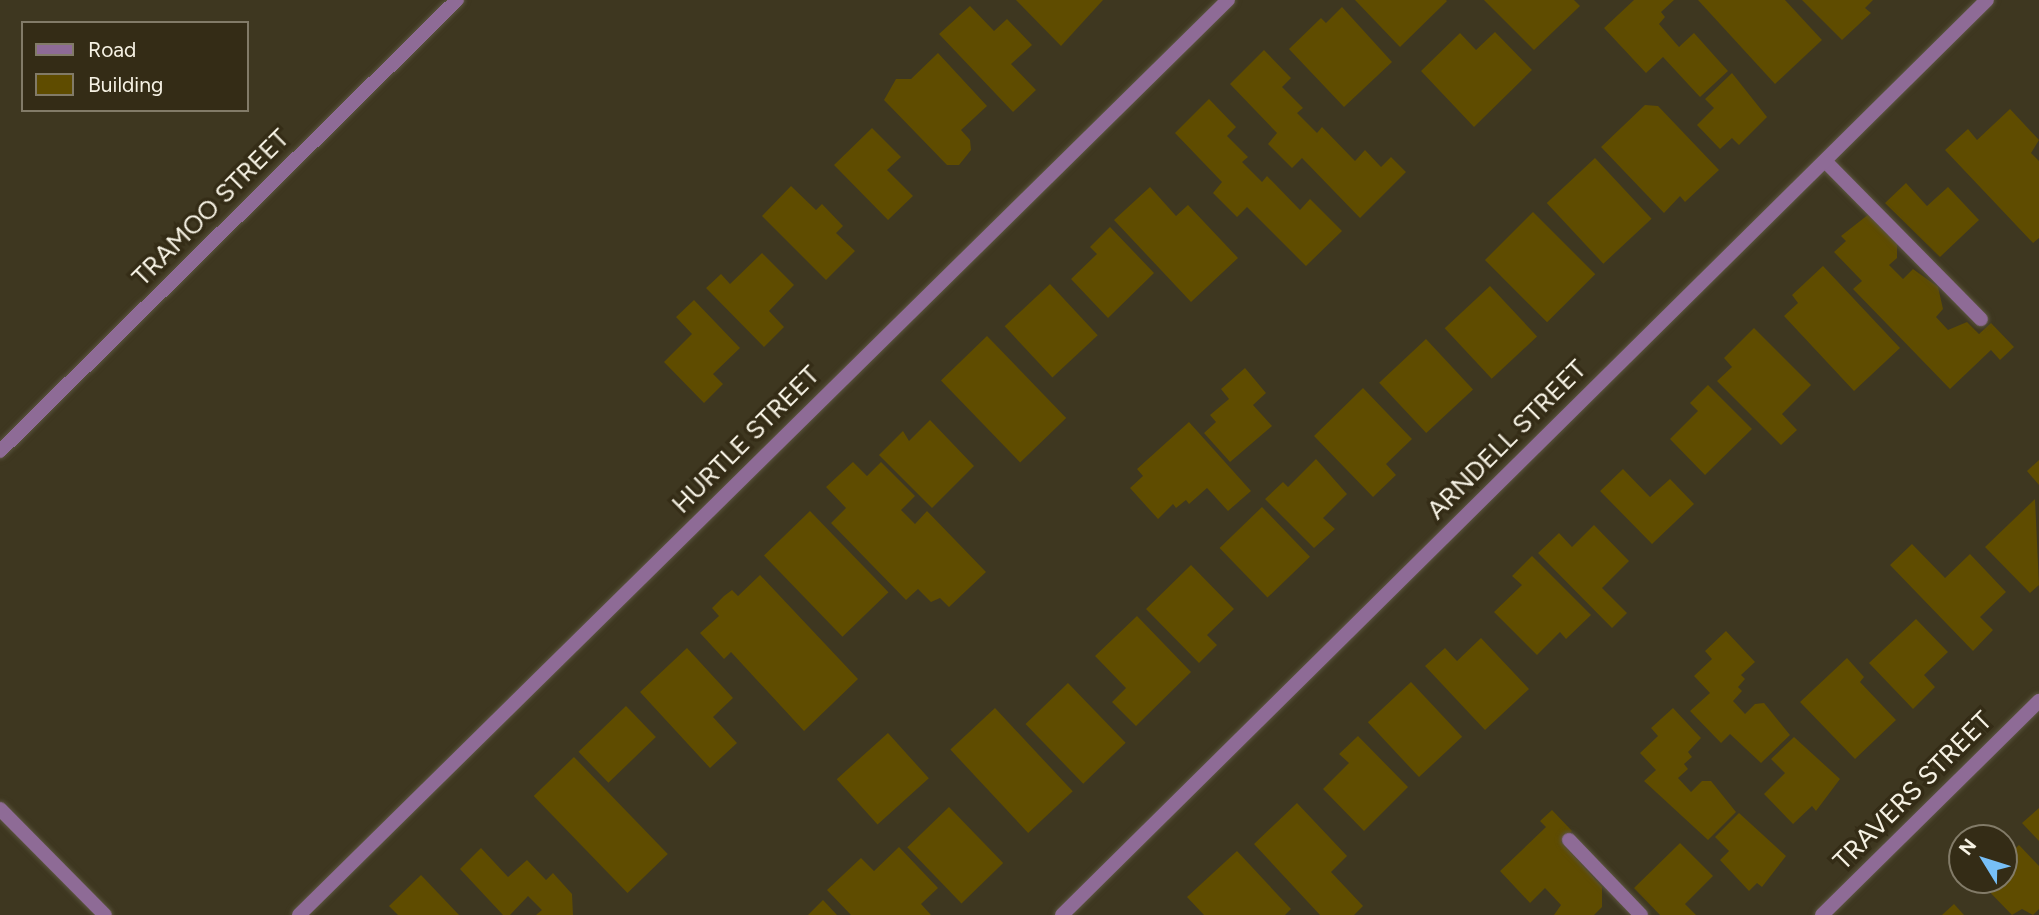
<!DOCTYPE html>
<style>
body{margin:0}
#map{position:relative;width:2039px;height:915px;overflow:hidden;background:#3e3720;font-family:Figtree,sans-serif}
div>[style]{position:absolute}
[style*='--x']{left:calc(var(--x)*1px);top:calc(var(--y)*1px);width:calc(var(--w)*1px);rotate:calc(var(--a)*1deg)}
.building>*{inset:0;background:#5f4c00;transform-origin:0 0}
.roads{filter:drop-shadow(0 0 2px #5b553f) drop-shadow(0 0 2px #5b553f)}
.service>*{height:14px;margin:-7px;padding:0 7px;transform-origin:7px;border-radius:7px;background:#8e6b96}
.minor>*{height:14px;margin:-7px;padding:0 7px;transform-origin:7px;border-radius:7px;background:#8e6b96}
.tertiary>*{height:14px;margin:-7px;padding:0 7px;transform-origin:7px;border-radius:7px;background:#8e6b96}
span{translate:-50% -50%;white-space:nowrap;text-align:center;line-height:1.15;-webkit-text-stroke:7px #342c16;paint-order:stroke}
.street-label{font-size:26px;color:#f6f2e4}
.legend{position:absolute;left:21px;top:21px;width:228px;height:91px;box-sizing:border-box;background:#342c16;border:2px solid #827b68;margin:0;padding:9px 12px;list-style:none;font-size:21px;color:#f6f2e4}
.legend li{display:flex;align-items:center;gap:14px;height:35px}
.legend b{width:35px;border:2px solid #827b68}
.north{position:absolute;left:1948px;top:824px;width:70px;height:70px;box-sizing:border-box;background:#342c16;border:2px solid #827b68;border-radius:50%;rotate:308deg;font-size:19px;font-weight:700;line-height:28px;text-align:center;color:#f6f2e4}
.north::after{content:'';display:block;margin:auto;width:24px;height:32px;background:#77bff7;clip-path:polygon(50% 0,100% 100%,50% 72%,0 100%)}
</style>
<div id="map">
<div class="building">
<div style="clip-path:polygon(1016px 0,1103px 0,1061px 46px)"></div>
<div style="clip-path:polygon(1355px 0,1446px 0,1447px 1px,1400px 47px)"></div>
<div style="clip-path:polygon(1484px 0,1574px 0,1580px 6px,1534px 50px)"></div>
<div style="clip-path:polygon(1634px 0,1674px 0,1661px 12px,1665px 17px,1659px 24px,1679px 47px,1694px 33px,1728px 71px,1700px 97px,1663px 57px,1646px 73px,1604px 28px)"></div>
<div style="clip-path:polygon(1698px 0,1785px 0,1822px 40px,1775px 84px)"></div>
<div style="clip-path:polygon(1802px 0,1873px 0,1865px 8px,1871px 13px,1842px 40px)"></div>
<div style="clip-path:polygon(970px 6px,994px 31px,1007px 19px,1032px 45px,1011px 64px,1036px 90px,1013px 112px,939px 34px)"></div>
<div style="clip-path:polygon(1342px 7px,1392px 62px,1344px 107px,1289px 49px,1321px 18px,1326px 23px)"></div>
<div style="clip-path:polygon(1495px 32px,1532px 70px,1474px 127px,1421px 71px,1460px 33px,1476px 50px)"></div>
<div style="clip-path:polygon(1264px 50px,1291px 78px,1282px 87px,1303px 108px,1297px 113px,1317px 133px,1322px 127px,1355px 161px,1365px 150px,1381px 167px,1391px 157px,1406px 172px,1360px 218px,1302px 158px,1292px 168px,1268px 144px,1277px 133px,1230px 84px)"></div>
<div style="clip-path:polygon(938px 53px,987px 106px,961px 130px,970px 140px,971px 150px,959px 165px,947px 165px,884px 100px,896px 79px,911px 79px)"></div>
<div style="clip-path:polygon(1732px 73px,1767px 117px,1739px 145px,1732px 138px,1720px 149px,1697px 125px,1714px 108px,1705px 99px)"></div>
<div style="clip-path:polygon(1209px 99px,1236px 127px,1227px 136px,1248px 157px,1242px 162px,1262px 182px,1267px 176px,1300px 210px,1310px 199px,1342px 231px,1306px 266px,1247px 207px,1237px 217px,1213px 193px,1222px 182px,1175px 133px)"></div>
<div style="clip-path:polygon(1645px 105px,1658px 106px,1719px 170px,1685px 202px,1680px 196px,1664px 213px,1601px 147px)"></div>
<div style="clip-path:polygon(2010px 109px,2039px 140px,2031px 153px,2039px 161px,2039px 238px,2033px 243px,1945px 150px,1968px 129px,1977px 140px)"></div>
<div style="clip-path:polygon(872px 128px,901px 157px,887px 170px,913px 196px,888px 220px,834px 165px)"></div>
<div style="left:1595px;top:158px;width:83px;height:66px;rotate:47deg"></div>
<div style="clip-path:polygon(1906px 183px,1927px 206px,1948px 187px,1979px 220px,1940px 257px,1885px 203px)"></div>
<div style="clip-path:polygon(791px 186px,816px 210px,822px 204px,843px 226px,836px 233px,855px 251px,826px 280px,762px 216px)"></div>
<div style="clip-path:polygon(1150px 187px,1176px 216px,1188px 205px,1238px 258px,1191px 302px,1114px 220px)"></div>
<div style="left:1533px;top:212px;width:88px;height:68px;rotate:45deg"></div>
<div style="clip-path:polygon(1869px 214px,1897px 243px,1897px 258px,1889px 265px,1903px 279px,1913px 269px,1938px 287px,1943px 309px,1936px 317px,1948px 330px,1967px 322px,1979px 334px,1991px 323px,2014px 347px,2000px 360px,1991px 350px,1950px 389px,1853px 289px,1862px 281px,1834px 252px,1846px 241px,1841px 236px)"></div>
<div style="clip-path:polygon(1110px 227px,1154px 273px,1108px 318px,1071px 279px,1097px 254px,1090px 247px)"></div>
<div style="clip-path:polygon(762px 253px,794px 285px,769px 311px,784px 327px,764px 347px,706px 288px,721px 274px,730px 284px)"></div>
<div style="clip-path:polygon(1823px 266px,1900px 348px,1854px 391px,1784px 316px,1798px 303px,1792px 295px)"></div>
<div style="left:1050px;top:284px;width:70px;height:62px;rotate:47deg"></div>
<div style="left:1490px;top:286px;width:69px;height:62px;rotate:47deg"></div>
<div style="clip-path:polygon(694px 300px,740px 348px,713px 374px,723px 384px,704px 403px,664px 362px,692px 334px,676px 317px)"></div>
<div style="clip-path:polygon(1754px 328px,1811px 385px,1782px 414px,1797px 430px,1781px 445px,1717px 381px,1732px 367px,1724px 358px)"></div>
<div style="left:987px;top:336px;width:114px;height:64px;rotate:46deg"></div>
<div style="left:1426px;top:339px;width:69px;height:64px;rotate:47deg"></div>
<div style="clip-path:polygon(1245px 368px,1266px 393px,1253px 405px,1272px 426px,1230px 462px,1204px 433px,1216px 422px,1210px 415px,1229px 399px,1221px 389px)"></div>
<div style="clip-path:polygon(1708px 385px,1752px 429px,1705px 475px,1670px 439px,1698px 411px,1690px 403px)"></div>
<div style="clip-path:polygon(1363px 388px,1412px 439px,1386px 464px,1396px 475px,1373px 497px,1314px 436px)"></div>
<div style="clip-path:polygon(930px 420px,974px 466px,932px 508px,879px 455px,903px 431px,909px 441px)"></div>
<div style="clip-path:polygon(1189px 422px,1251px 491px,1228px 511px,1207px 488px,1189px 504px,1186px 500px,1176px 508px,1173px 504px,1158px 519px,1130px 488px,1143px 476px,1137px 469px)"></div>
<div style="clip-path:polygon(1316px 459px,1347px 494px,1323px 518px,1335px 529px,1314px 548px,1265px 499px,1283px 482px,1288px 487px)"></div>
<div style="clip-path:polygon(2039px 460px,2039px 485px,2027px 471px)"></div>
<div style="clip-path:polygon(853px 462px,867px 476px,881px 462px,915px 496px,901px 510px,915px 524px,927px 511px,986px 572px,949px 607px,940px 598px,931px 602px,918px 589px,906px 600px,831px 523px,846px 508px,826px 487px)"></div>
<div style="clip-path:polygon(1623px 469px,1650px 497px,1670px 479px,1694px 504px,1652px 544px,1600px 491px)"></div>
<div style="clip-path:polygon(2035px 499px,2039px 585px,2030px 593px,1985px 547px)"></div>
<div style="left:1262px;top:507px;width:69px;height:59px;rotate:46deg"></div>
<div style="left:810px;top:511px;width:113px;height:64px;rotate:46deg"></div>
<div style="clip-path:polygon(1594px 525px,1629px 561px,1602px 588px,1627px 613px,1612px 628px,1538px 553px,1559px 533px,1572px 547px)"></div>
<div style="clip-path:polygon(1912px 544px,1945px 578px,1970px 554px,2006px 592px,1980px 617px,1993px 630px,1973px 651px,1890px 565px)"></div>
<div style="clip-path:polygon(1532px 556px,1591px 615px,1566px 639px,1560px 632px,1537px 655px,1494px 612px,1522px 585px,1512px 576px)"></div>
<div style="clip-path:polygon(1191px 565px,1234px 609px,1207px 635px,1217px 645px,1199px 663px,1146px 609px)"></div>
<div style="clip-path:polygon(760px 575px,858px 679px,804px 731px,731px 652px,724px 659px,700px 633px,719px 616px,712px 608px,724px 596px,732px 590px,738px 596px)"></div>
<div style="clip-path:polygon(1137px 616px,1191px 672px,1136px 726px,1112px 702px,1126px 688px,1095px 656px)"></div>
<div style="clip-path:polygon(1916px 619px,1948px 652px,1924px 675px,1935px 687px,1913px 709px,1869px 663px)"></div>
<div style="clip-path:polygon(1726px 631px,1755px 662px,1741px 675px,1745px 679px,1738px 687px,1742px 691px,1733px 701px,1745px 714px,1755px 704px,1764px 703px,1790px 735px,1761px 763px,1730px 734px,1721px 743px,1690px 711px,1710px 693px,1694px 676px,1712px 659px,1705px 651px)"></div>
<div style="clip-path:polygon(1481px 638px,1529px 689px,1485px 730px,1425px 666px,1445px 648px,1457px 661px)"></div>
<div style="clip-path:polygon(687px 648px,733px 698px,713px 717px,737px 743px,710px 768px,640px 692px)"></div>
<div style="clip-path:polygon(1847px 658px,1864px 677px,1860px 682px,1896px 720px,1855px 759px,1800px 702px)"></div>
<div style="left:1411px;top:682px;width:75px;height:59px;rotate:47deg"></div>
<div style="left:1068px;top:683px;width:83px;height:59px;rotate:46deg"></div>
<div style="left:626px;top:706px;width:43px;height:66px;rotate:46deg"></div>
<div style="left:995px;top:708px;width:114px;height:61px;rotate:47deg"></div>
<div style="clip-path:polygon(1673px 708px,1701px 738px,1688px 752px,1692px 757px,1684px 764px,1688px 769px,1678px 778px,1691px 792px,1702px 781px,1711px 781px,1736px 812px,1708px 840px,1644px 781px,1656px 770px,1640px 753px,1658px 736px,1651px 728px)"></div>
<div style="left:888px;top:733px;width:61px;height:69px;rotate:48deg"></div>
<div style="clip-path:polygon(1358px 736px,1408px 787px,1364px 831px,1323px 789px,1349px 763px,1339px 754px)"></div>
<div style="clip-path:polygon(1794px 737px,1840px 779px,1816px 811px,1812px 806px,1793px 824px,1764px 794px,1785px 773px,1771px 759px)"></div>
<div style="left:574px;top:757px;width:135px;height:56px;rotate:46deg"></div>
<div style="clip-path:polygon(1297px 803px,1347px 856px,1331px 872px,1363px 906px,1354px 915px,1320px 915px,1254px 844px)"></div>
<div style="left:949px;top:807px;width:78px;height:58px;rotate:46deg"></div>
<div style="clip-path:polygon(2039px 808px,2039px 841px,2022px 823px)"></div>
<div style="clip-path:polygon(1552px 810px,1572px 831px,1561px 842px,1602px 887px,1602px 907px,1594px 915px,1554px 915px,1561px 905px,1545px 888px,1530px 903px,1500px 871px,1546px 827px,1540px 821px)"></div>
<div style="clip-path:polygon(1739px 813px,1786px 856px,1762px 887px,1757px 883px,1749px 891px,1720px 860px,1729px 851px,1715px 837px)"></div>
<div style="clip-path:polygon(1680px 843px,1713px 876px,1685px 904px,1696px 915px,1660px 915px,1634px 888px)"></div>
<div style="clip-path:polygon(2019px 845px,2039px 866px,2039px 909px,2033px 915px,2022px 909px,2012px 915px,1978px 880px,2004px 880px,2004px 859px)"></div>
<div style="clip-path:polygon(899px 847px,938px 888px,921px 904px,931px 915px,851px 915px,827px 890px,861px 858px,874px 871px)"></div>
<div style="clip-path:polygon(481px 848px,508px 877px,527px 860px,546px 880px,553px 873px,572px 894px,573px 915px,536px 915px,542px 910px,528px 896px,510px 915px,503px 915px,460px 869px)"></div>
<div style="clip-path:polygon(1237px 851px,1291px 909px,1285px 915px,1204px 915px,1187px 897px)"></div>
<div style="clip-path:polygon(421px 875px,459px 915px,398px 915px,389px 906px)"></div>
<div style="clip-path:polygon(823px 900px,837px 915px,808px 915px)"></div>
<div style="clip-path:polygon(1954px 904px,1964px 915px,1942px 915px)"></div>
</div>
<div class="roads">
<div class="service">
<div style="--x:1825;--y:161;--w:222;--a:45.4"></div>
<div style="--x:1569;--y:840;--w:104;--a:46.2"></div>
</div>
<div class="minor">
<div style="--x:0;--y:451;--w:642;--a:-44.62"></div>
<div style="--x:299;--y:915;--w:1304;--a:-44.57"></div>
<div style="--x:1062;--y:915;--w:1301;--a:-44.69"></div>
<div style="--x:1822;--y:915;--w:305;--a:-44.6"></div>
</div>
<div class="tertiary">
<div style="--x:0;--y:809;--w:149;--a:45.3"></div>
</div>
</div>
<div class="street-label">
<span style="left:211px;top:208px;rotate:-45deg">TRAMOO STREET</span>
<span style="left:746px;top:440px;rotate:-45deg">HURTLE STREET</span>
<span style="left:1507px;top:440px;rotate:-45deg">ARNDELL STREET</span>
<span style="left:1913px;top:791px;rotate:-45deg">TRAVERS STREET</span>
</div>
<ul class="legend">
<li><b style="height:9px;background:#8e6b96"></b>Road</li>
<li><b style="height:19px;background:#5f4c00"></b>Building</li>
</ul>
<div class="north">N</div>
</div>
